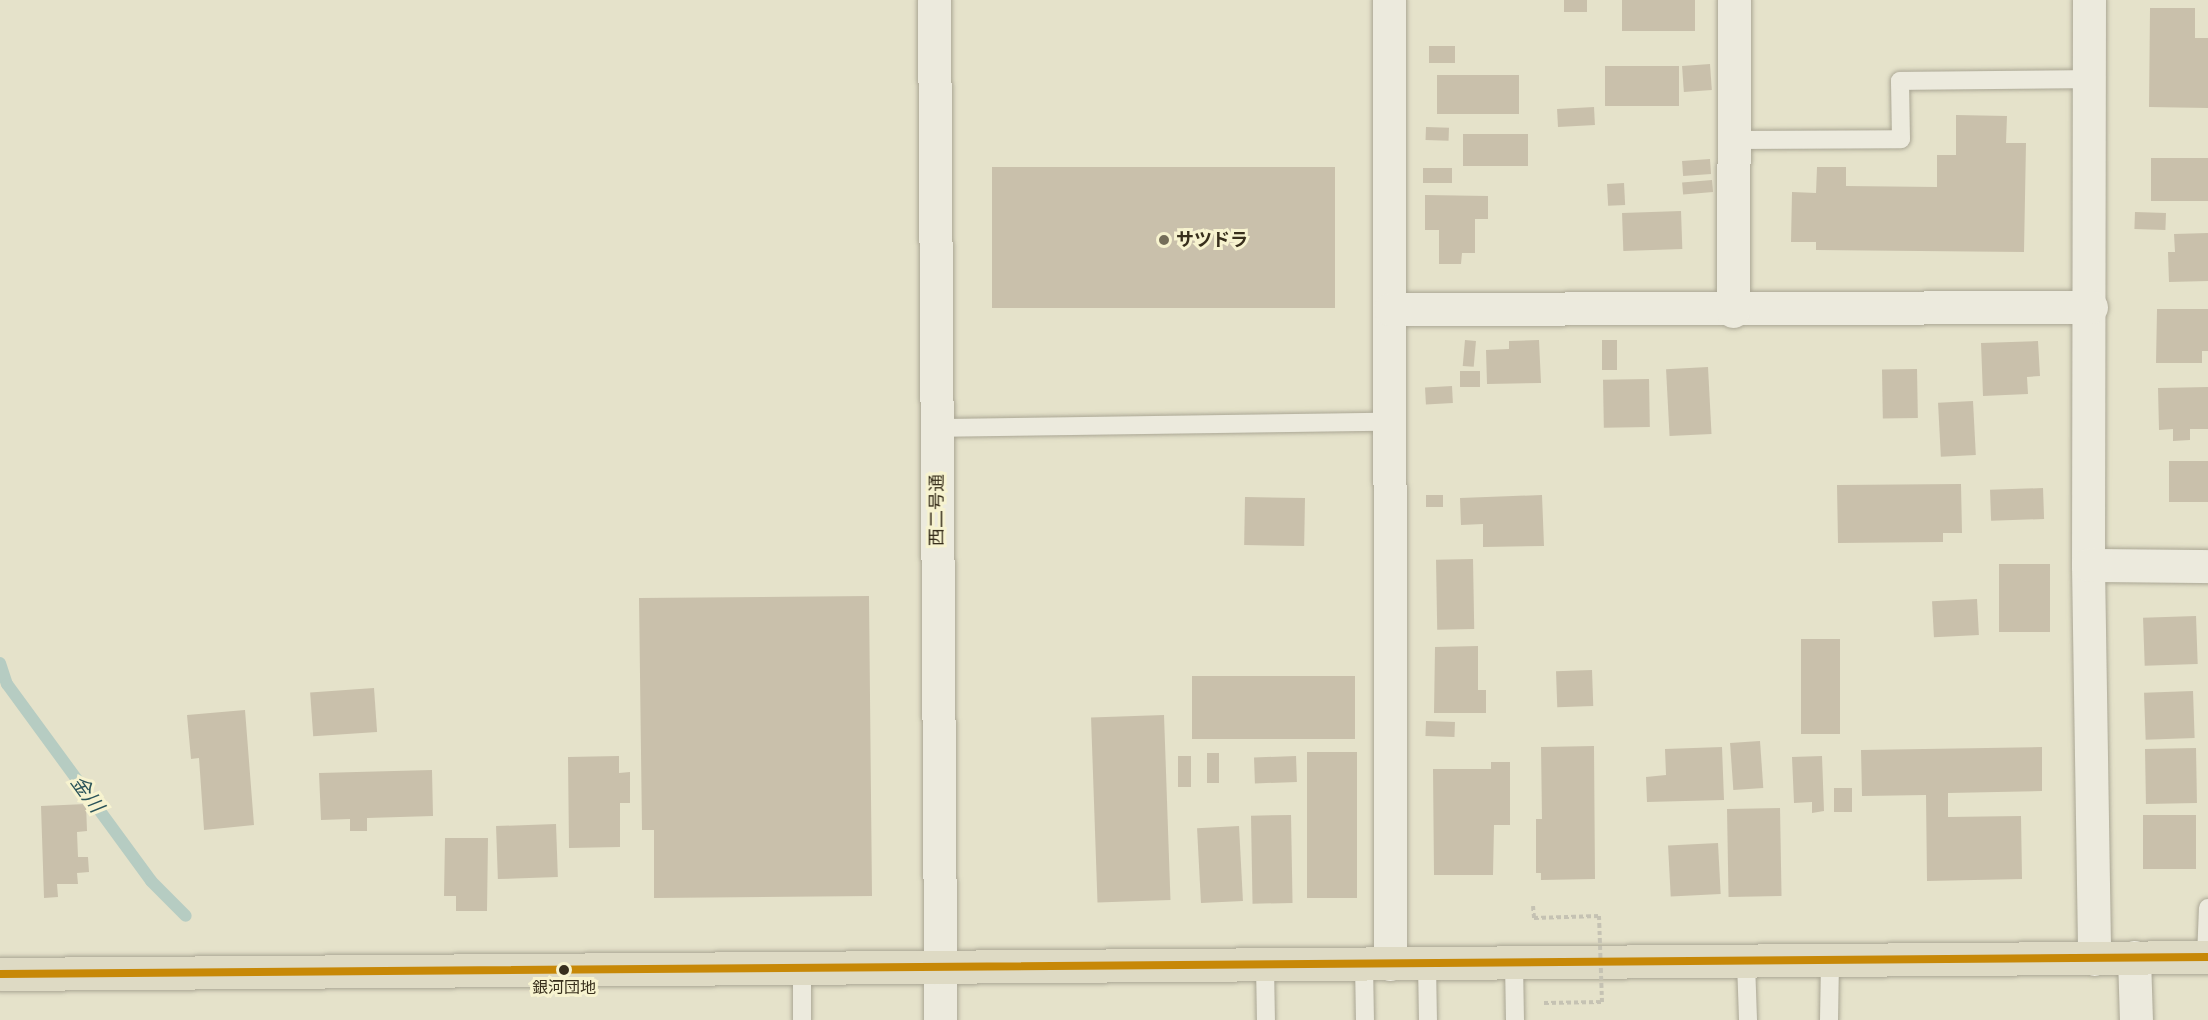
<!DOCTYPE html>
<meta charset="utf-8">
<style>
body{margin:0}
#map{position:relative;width:2208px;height:1020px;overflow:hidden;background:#e5e2ca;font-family:"Zilla Slab","Noto Sans JP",serif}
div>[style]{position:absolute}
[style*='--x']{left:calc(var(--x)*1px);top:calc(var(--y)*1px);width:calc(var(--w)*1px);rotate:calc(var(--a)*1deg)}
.stream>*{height:12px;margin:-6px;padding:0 6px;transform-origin:6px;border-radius:6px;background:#b6ccc2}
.building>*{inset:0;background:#c9c0ab;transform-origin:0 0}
.path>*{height:4px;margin-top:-2px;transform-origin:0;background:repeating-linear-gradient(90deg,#c5c2b3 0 4.5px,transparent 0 7.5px)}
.roads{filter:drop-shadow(0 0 2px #aaa694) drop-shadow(0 0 2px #aaa694)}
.service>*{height:18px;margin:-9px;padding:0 9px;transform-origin:9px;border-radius:9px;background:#eceadd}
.minor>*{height:33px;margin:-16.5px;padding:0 16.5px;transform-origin:16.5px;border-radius:16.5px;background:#eceadd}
.tertiary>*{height:33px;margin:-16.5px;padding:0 16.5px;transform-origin:16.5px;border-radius:16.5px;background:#eceadd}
.trunk>*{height:33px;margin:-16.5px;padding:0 16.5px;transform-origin:16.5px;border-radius:16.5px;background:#dedac4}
.path-bridge>*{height:4px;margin-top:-2px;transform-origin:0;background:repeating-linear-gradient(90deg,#c5c2b3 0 4.5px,transparent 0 7.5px)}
.bus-1>*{height:8px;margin:-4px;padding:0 4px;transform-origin:4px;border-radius:4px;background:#c78807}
.dots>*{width:16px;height:16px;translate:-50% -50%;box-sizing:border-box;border:3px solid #f7f3cf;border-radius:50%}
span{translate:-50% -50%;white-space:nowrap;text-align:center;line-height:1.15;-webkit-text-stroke:6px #f7f3cf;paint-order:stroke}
.bus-label{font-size:16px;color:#382f1c}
.poi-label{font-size:18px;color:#382f1c;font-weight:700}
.left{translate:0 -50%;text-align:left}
.street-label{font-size:18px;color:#382f1c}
.water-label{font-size:20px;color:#2a5359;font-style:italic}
</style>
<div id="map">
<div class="stream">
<div style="--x:0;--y:663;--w:22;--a:72"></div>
<div style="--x:7;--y:684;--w:244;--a:53.8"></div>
<div style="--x:151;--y:881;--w:49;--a:45"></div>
</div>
<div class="building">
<div style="left:1564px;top:0;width:23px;height:12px"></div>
<div style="left:1622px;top:0;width:73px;height:31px"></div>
<div style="clip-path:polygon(2150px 8px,2195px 8px,2195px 38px,2208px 38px,2208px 108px,2149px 107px)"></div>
<div style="left:1455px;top:46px;width:17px;height:26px;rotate:90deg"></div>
<div style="left:1710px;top:64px;width:26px;height:28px;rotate:86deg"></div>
<div style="left:1679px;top:66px;width:40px;height:74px;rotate:90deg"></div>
<div style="left:1437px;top:75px;width:82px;height:39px"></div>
<div style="left:1594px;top:107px;width:18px;height:37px;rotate:87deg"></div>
<div style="clip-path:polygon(1956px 115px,2007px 116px,2006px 143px,2026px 143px,2024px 252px,1816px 250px,1816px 242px,1791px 242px,1792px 192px,1816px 193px,1817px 167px,1846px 167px,1846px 186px,1937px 187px,1937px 155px,1956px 155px)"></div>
<div style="left:1426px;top:127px;width:23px;height:13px;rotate:2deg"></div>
<div style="left:1463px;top:134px;width:65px;height:32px"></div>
<div style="left:2151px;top:158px;width:57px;height:43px"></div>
<div style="left:1710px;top:159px;width:15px;height:28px;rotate:86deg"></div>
<div style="left:1335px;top:167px;width:141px;height:343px;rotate:90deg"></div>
<div style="left:1452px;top:168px;width:15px;height:29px;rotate:90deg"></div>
<div style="left:1712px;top:180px;width:12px;height:30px;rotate:85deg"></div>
<div style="left:1624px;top:183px;width:22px;height:17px;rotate:87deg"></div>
<div style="clip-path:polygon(1425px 195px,1488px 196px,1488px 219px,1475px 219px,1475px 253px,1462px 253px,1461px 264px,1439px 264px,1439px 230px,1425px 230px)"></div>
<div style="left:1681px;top:211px;width:38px;height:59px;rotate:88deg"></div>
<div style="left:2135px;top:212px;width:31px;height:17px;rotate:2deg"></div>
<div style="clip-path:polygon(2208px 233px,2208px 281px,2169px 282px,2168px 252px,2175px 252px,2174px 234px)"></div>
<div style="clip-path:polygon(2157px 309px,2208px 309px,2208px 351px,2202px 351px,2202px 363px,2156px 363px)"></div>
<div style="left:1465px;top:340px;width:11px;height:26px;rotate:5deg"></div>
<div style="clip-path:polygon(1539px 340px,1541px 383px,1487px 384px,1486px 350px,1509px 349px,1509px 341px)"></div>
<div style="left:1602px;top:340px;width:15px;height:30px"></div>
<div style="clip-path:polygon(2038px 341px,2040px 376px,2027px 377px,2028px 394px,1983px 396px,1981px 343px)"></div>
<div style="left:1708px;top:367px;width:67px;height:42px;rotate:87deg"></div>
<div style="left:1917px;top:369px;width:49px;height:35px;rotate:89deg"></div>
<div style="left:1460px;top:371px;width:20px;height:16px"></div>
<div style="left:1649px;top:379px;width:48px;height:46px;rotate:89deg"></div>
<div style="left:1452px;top:386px;width:17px;height:27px;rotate:87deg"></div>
<div style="clip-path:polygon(2208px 387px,2208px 429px,2190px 429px,2190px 440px,2173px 441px,2173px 429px,2159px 430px,2158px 388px)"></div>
<div style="left:1973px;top:401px;width:54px;height:35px;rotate:87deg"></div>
<div style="left:2208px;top:461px;width:41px;height:39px;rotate:90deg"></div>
<div style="clip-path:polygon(1961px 484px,1962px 533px,1943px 533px,1943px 542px,1838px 543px,1837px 485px)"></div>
<div style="left:2043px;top:488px;width:31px;height:53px;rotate:88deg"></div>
<div style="left:1426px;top:495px;width:17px;height:12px"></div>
<div style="clip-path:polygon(1542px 495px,1544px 546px,1483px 547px,1483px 524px,1461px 525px,1460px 498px)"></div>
<div style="left:1245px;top:497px;width:60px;height:48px;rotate:1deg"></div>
<div style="left:1473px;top:559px;width:70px;height:37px;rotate:89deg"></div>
<div style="left:1999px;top:564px;width:51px;height:68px"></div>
<div style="clip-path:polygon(869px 596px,872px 896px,654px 898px,654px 830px,642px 830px,639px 598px)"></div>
<div style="left:1977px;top:599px;width:36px;height:45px;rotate:87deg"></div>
<div style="left:2196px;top:616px;width:48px;height:53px;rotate:88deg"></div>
<div style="left:1801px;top:639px;width:39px;height:95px"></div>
<div style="clip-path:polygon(1478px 646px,1478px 690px,1486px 690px,1486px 713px,1434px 713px,1435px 647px)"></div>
<div style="left:1592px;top:670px;width:36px;height:36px;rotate:88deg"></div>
<div style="left:1355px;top:676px;width:63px;height:163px;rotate:90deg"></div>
<div style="left:374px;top:688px;width:44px;height:64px;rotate:86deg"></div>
<div style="left:2193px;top:691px;width:47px;height:49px;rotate:88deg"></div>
<div style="clip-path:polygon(245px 710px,254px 825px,204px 830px,199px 758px,191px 759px,187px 715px)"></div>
<div style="left:1164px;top:715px;width:185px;height:73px;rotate:88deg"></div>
<div style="left:1426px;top:721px;width:29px;height:15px;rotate:2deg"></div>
<div style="left:1760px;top:741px;width:47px;height:30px;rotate:86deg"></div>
<div style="clip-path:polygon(1594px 746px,1595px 879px,1541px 880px,1541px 873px,1536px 873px,1536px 819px,1542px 819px,1541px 747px)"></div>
<div style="clip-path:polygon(1722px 747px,1724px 800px,1647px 802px,1646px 777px,1666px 775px,1665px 749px)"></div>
<div style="clip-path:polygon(2042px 747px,2042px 791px,1948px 793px,1948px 817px,2021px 816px,2022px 879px,1927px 881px,1926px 795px,1862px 796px,1861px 750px)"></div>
<div style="left:2196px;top:748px;width:55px;height:51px;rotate:89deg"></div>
<div style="left:1357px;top:752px;width:146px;height:50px;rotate:90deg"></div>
<div style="left:1207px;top:753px;width:12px;height:30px"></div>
<div style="clip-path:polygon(619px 756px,619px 773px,630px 772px,630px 803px,620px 803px,620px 847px,569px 848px,568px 757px)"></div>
<div style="left:1178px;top:756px;width:13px;height:31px"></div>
<div style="left:1296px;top:756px;width:26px;height:42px;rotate:88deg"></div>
<div style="clip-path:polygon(1822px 756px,1824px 811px,1812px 813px,1812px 802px,1794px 803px,1792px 757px)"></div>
<div style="clip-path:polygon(1491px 762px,1510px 762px,1510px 825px,1494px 825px,1493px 875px,1434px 875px,1433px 769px,1491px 769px)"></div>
<div style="clip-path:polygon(432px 770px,433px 816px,367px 818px,367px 831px,350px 831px,350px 819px,321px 820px,319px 773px)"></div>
<div style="left:1834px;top:788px;width:18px;height:24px"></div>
<div style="clip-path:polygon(86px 804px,87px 831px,77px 832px,78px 857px,88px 857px,89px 872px,77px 873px,78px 884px,57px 884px,58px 897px,44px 898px,41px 806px)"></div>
<div style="left:1780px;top:808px;width:88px;height:53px;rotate:89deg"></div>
<div style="left:1291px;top:815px;width:88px;height:40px;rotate:89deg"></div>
<div style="left:2143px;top:815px;width:53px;height:54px"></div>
<div style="left:556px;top:824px;width:53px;height:60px;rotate:88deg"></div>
<div style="left:1239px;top:826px;width:75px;height:42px;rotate:87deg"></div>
<div style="clip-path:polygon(445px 838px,488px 838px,487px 911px,456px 911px,456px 896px,444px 896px)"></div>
<div style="left:1718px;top:843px;width:51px;height:50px;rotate:87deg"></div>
</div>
<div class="path">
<div style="--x:1533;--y:906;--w:12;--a:85"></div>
<div style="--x:1534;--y:918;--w:65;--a:-1.8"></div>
<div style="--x:1544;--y:1003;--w:58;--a:-1"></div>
</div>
<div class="roads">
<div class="service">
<div style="--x:1734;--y:140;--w:167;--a:-0.3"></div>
<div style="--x:1901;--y:139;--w:58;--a:-91"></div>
<div style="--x:1900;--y:81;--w:190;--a:-0.6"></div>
<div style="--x:936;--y:428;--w:454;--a:-0.8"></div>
<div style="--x:2206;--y:957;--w:49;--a:-87.7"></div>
<div style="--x:1746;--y:962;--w:58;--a:88"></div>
<div style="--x:1514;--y:963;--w:57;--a:89"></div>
<div style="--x:1364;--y:964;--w:56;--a:89"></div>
<div style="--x:1427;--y:964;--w:56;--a:89"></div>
<div style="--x:1265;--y:965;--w:55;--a:89"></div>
<div style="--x:802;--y:1020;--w:52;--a:-90"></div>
<div style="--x:1829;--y:1020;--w:59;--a:-89"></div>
</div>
<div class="minor">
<div style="--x:1389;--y:0;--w:964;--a:89.94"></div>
<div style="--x:2089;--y:0;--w:565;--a:90.1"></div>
<div style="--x:2088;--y:565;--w:394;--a:89.1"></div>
<div style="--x:1390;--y:309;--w:701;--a:-0.16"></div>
<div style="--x:1733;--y:311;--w:311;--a:-89.8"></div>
<div style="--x:2088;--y:565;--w:120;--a:0.5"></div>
<div style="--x:2134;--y:957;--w:63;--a:88.2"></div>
<div style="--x:940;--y:968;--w:52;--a:90"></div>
</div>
<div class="tertiary">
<div style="--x:934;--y:0;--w:968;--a:89.64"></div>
</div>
<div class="trunk">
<div style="--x:0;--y:974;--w:2208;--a:-0.44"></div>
</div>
</div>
<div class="path-bridge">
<div style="--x:1599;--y:916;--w:86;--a:88"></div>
</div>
<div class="bus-1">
<div style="--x:0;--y:974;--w:2208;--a:-0.44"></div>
</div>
<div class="dots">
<div style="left:1164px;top:240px;background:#756e59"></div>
<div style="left:564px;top:970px;background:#382f1c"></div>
</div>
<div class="bus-label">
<span style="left:564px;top:988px">銀河団地</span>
</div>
<div class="poi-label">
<span class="left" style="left:1176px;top:240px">サツドラ</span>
</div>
<div class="street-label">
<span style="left:937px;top:510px;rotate:-90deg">西二号通</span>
</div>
<div class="water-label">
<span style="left:87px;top:794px;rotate:54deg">金川</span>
</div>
</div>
